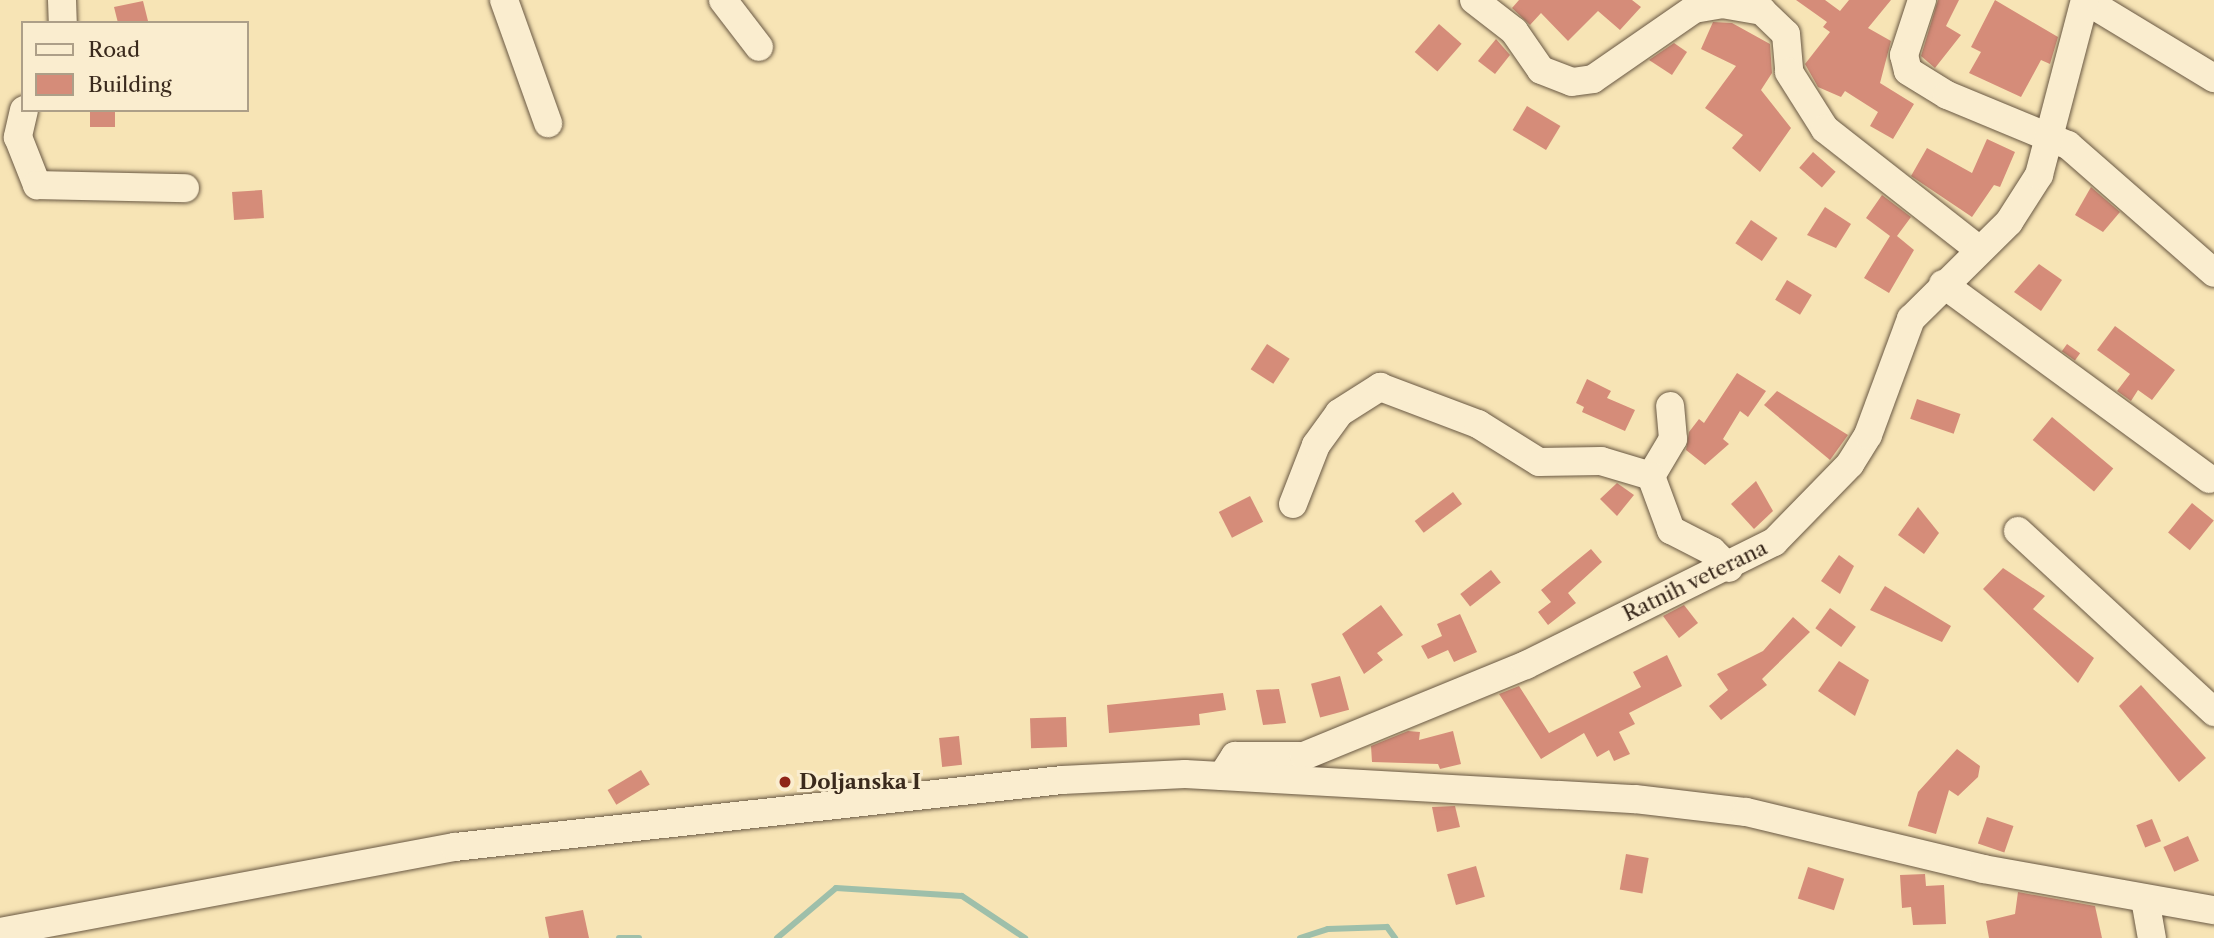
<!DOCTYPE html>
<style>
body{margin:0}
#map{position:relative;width:2214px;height:938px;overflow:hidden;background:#f7e4b5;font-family:"Libre Caslon Text",serif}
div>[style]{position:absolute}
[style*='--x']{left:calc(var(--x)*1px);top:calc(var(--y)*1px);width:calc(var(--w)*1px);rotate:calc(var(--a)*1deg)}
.stream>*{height:6px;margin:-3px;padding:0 3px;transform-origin:3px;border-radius:3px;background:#9ebfaa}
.building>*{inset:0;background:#d58c79;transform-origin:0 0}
.roads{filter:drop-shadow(0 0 2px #695843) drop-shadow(0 0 2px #695843)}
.minor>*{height:28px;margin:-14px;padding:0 14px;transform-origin:14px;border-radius:14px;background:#faedcf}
.dots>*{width:19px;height:19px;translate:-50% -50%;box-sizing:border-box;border:4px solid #faedcf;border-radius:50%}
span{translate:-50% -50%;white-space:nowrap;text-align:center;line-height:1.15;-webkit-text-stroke:6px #faedcf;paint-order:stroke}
.street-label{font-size:21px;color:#3a2a1d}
.poi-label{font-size:21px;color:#3a2a1d;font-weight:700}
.left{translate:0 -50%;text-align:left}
.legend{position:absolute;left:21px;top:21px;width:228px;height:91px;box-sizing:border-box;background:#faedcf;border:2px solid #ad9f88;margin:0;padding:9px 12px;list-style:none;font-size:21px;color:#3a2a1d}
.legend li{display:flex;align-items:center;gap:14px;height:35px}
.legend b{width:35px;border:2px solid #ad9f88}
</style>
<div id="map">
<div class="stream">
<div style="--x:619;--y:938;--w:20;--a:0"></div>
<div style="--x:777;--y:938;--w:77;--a:-40.3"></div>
<div style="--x:836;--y:888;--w:126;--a:3.6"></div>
<div style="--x:962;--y:896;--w:76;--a:33.7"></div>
<div style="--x:1300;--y:938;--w:29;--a:-18"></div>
<div style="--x:1328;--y:929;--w:59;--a:-1.9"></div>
<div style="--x:1387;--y:927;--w:14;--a:54"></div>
</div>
<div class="building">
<div style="clip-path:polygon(1519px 0,1632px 0,1641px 7px,1620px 30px,1598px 11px,1568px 41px,1541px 13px,1530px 25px,1512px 8px)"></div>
<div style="clip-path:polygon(1796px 0,1825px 0,1840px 11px,1849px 0,1891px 0,1868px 28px,1891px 41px,1880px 83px,1914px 104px,1893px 139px,1870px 126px,1878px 112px,1845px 91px,1841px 97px,1818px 87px,1805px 64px,1830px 32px,1823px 27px,1827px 22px)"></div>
<div style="clip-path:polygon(1938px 0,1959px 0,1946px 26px,1961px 35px,1935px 68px,1921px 56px)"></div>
<div style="clip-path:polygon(1995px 0,2058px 37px,2050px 64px,2041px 60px,2021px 97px,1969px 73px,1981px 52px,1971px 47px)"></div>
<div style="clip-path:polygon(143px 1px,148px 21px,118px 23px,114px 7px)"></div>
<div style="clip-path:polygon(1713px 22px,1732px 23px,1770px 44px,1772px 73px,1761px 90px,1791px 128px,1760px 172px,1732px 148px,1743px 135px,1705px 108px,1736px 66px,1701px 49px)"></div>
<div style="left:1439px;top:24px;width:30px;height:37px;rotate:41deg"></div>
<div style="clip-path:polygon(1496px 39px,1510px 55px,1495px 74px,1478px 61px)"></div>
<div style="clip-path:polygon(1674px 43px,1687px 52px,1672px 75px,1649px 60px)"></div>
<div style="left:1527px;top:106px;width:39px;height:28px;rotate:31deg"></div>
<div style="left:90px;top:110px;width:25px;height:17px"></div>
<div style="clip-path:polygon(1987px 139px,2015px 152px,2000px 187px,1994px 185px,1972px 217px,1911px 176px,1927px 148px,1972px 173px)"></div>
<div style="left:1813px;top:152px;width:30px;height:21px;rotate:41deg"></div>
<div style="clip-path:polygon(2091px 187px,2120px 212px,2103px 232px,2075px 215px)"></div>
<div style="left:262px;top:190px;width:28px;height:30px;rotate:86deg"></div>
<div style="clip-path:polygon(1882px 195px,1911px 217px,1897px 236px,1914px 250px,1889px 293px,1864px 278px,1890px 236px,1866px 218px)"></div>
<div style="clip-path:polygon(1825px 207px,1851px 224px,1836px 248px,1807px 235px)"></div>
<div style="left:1751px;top:220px;width:32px;height:28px;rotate:34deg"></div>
<div style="clip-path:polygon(2039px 264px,2062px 280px,2041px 311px,2014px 292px)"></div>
<div style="left:1787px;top:280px;width:29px;height:23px;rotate:31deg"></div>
<div style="clip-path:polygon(2115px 326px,2175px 370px,2152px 400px,2138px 390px,2131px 401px,2117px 391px,2130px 374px,2097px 350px)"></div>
<div style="left:1267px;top:344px;width:27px;height:30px;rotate:33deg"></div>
<div style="left:2067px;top:344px;width:16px;height:9px;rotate:35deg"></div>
<div style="clip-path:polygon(1737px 373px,1766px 391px,1748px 417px,1740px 411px,1723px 439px,1729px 444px,1705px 465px,1686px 450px,1689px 432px,1699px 419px,1704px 423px)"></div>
<div style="clip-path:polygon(1587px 379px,1611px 391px,1607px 398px,1635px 410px,1625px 431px,1582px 412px,1584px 407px,1576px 403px)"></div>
<div style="clip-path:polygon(1777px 391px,1848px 435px,1830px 460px,1764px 405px)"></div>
<div style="left:1917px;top:399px;width:46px;height:21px;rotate:19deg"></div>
<div style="left:2052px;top:417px;width:80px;height:30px;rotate:40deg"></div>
<div style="clip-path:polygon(1756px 481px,1773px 511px,1754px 529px,1731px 504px)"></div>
<div style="clip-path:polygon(1617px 483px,1634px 495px,1617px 516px,1600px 499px)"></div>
<div style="left:1453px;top:492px;width:15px;height:48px;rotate:53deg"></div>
<div style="left:1250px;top:496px;width:29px;height:35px;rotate:63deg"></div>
<div style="left:2192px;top:503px;width:28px;height:38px;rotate:39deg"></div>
<div style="clip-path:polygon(1918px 507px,1939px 533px,1924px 554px,1898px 535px)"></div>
<div style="clip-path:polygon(1591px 549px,1602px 562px,1568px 593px,1576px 603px,1548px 625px,1538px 612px,1551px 602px,1541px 590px)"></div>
<div style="clip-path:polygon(1839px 555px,1854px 566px,1840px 594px,1821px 581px)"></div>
<div style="clip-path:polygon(2003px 568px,2045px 596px,2033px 609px,2094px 658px,2078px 683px,1983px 589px)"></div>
<div style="left:1491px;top:570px;width:16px;height:39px;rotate:52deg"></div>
<div style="clip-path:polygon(1885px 586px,1951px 626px,1942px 642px,1870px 610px)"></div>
<div style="clip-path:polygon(1381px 605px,1403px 635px,1377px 653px,1383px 660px,1364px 674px,1342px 634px)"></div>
<div style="clip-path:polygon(1684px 605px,1698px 623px,1679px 638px,1663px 616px)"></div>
<div style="left:1830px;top:608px;width:32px;height:25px;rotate:36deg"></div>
<div style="clip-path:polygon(1460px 614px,1477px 652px,1454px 662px,1448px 650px,1428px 659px,1421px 646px,1442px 636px,1437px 624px)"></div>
<div style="clip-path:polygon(1793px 617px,1810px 632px,1762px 679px,1767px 685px,1721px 720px,1709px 706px,1728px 690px,1717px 674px,1763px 651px)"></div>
<div style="clip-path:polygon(1667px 655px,1682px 686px,1629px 713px,1635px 724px,1619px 732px,1630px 754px,1614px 761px,1609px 750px,1597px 757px,1584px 733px,1541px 759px,1499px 694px,1519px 686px,1549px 733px,1641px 687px,1633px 672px)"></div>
<div style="clip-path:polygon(1839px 661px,1869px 680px,1855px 716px,1818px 691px)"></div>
<div style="left:1340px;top:676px;width:35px;height:30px;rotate:75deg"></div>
<div style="clip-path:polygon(2141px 685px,2206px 758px,2179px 782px,2119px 706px)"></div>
<div style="clip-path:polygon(1279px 689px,1286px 723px,1263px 725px,1256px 690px)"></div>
<div style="clip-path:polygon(1223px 693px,1226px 710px,1199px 714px,1200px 725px,1109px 733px,1107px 705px)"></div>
<div style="left:1066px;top:717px;width:30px;height:36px;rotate:88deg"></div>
<div style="clip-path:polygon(1408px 731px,1420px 732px,1419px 740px,1453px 731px,1461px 764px,1440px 769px,1438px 764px,1372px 762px,1371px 746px)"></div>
<div style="left:959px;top:736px;width:29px;height:20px;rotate:84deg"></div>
<div style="clip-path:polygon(1957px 749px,1980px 766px,1978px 777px,1958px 796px,1949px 790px,1936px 834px,1908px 826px,1918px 792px)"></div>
<div style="left:641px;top:770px;width:17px;height:39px;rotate:59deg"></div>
<div style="clip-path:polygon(1455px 806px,1460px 827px,1437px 832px,1432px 807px)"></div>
<div style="left:1987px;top:817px;width:28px;height:28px;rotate:19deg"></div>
<div style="left:2152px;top:819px;width:24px;height:17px;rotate:68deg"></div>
<div style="left:2188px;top:836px;width:27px;height:27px;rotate:66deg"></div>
<div style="left:1626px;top:854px;width:23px;height:36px;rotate:10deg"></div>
<div style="left:1476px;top:866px;width:32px;height:30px;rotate:74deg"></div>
<div style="left:1808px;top:867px;width:38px;height:33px;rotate:18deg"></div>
<div style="clip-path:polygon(1925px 874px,1926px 886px,1944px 885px,1946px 924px,1913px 925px,1911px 907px,1902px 908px,1900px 875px)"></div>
<div style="clip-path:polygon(2018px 892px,2095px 906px,2102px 938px,1989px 938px,1986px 921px,2015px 914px)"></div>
<div style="clip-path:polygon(583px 910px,589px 938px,549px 938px,545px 917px)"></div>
</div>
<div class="roads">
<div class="minor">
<div style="--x:62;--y:0;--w:23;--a:88"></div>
<div style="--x:504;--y:0;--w:131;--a:70.3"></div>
<div style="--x:723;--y:0;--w:59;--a:52.5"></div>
<div style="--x:1474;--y:0;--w:51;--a:37.8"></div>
<div style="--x:1514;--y:31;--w:47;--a:55.3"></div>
<div style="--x:1541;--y:70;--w:33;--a:21"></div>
<div style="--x:1572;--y:82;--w:21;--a:-8"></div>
<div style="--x:1593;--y:79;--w:123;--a:-34.7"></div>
<div style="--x:1694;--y:9;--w:28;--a:-10"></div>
<div style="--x:1722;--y:4;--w:41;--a:9.9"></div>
<div style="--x:1762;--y:11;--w:33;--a:44"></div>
<div style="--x:1786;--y:34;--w:38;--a:85"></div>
<div style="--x:1789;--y:72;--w:67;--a:57.7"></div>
<div style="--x:1825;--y:129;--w:194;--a:38.1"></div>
<div style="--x:1922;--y:0;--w:58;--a:108.1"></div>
<div style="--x:1904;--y:55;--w:16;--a:76"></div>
<div style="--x:1908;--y:71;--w:46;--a:31.6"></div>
<div style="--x:1947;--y:95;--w:131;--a:22.5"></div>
<div style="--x:2068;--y:145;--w:194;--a:41.2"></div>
<div style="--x:2085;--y:0;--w:151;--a:31.2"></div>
<div style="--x:24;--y:110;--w:28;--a:103"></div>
<div style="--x:18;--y:137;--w:52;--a:68.4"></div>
<div style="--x:37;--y:185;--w:148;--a:1.2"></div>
<div style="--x:1943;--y:284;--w:330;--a:36.2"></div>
<div style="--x:1651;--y:476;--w:43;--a:-59.3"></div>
<div style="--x:1673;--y:439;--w:33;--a:-95"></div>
<div style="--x:1293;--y:504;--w:63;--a:-68.7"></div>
<div style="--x:1316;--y:445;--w:39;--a:-54"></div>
<div style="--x:1339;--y:413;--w:49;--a:-32.4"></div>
<div style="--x:1380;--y:387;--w:105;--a:20.7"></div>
<div style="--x:1478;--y:424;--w:72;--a:31.9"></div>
<div style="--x:1539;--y:462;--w:62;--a:-0.9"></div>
<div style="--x:1601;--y:461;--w:52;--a:16.7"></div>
<div style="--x:1651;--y:476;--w:58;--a:69.7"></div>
<div style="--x:1671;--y:530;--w:46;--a:27.1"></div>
<div style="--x:1712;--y:551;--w:24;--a:45"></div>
<div style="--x:2018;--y:531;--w:267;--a:42.7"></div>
<div style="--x:1222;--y:776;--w:24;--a:-57"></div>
<div style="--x:1235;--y:756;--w:69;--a:0"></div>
<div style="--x:1304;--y:756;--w:240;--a:-22.3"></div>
<div style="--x:1526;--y:665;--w:277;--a:-26.4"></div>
<div style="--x:1774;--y:542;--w:109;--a:-45.7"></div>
<div style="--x:1850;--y:464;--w:34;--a:-58"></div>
<div style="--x:1868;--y:435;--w:124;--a:-69.7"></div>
<div style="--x:1911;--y:319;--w:138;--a:-44.7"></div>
<div style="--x:2009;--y:222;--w:56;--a:-57.4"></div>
<div style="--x:2039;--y:175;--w:181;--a:-75.3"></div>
<div style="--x:2145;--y:899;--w:40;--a:80"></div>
<div style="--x:0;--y:932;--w:463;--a:-10.6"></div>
<div style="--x:455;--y:847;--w:611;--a:-6.3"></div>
<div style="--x:1062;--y:780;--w:123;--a:-2.8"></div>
<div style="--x:1185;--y:774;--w:451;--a:3.2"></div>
<div style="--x:1635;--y:799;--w:112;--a:6.7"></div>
<div style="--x:1746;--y:812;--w:244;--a:13.5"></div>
<div style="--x:1983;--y:869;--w:235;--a:10.1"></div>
</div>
</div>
<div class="dots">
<div style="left:785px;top:782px;background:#8f2418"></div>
</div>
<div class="street-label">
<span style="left:1695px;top:581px;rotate:-26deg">Ratnih veterana</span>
</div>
<div class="poi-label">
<span class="left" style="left:799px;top:782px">Doljanska I</span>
</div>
<ul class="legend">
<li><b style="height:9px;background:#faedcf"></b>Road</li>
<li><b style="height:19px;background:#d58c79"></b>Building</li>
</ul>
</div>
